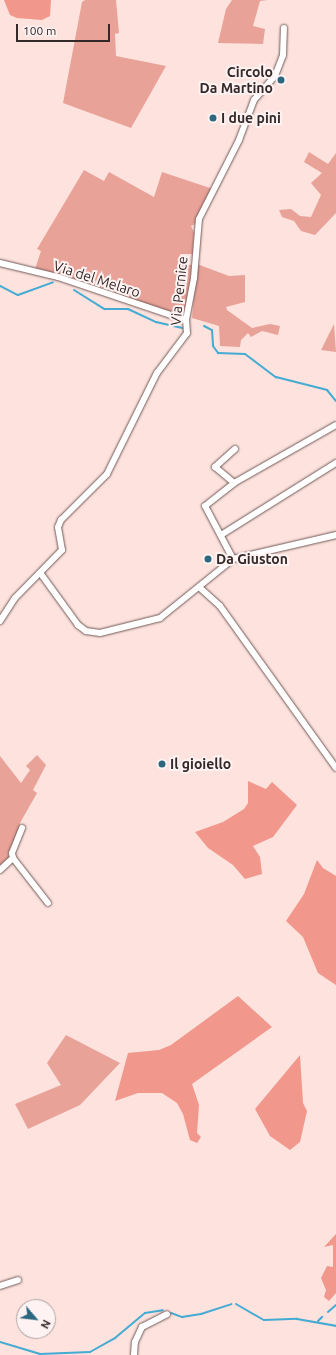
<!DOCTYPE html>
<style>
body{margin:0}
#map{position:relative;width:336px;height:1355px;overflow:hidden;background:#fde2de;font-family:Ubuntu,sans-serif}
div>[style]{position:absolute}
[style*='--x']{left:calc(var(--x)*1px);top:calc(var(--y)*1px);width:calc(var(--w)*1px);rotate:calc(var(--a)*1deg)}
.green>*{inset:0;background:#e9a298}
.forest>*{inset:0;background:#f1978c}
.stream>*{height:2px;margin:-1px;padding:0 1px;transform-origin:1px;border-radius:1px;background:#44abd3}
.roads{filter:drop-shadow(0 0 1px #715a57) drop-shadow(0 0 1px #715a57)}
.street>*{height:6px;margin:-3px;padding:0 3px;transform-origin:3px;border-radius:3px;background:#fff}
.dots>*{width:11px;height:11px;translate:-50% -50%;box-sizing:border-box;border:2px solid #fef3f2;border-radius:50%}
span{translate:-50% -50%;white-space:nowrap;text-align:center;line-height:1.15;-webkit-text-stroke:4px #fef3f2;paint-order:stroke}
.poi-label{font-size:14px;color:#332928;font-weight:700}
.right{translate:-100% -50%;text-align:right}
.left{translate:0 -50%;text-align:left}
.street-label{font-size:14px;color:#332928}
.north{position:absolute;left:16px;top:1299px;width:40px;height:40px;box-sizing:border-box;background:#fef3f2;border:1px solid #ada2a1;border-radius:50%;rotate:118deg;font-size:11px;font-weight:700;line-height:16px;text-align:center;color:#332928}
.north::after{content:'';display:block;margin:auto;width:14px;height:18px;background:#2c677f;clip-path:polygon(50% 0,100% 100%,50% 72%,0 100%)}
.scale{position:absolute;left:16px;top:24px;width:94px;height:18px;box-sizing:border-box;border:2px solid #332928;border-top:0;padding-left:5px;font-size:12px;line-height:14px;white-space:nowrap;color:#332928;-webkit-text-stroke:3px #fef3f2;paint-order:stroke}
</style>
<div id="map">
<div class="green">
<div style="clip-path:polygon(85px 0,116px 0,119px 33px,115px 34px,116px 56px,166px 66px,131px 128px,63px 103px,82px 2px)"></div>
<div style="clip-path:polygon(232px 0,268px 0,260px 1px,253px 26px,265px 29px,263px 44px,218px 43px,226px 9px)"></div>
<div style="clip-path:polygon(309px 152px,328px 164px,336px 153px,336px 213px,315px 235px,301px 231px,294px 221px,282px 217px,279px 210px,291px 209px,300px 216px,311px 217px,321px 195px,311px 183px,322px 173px,304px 162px)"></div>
<div style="clip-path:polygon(84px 170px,104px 181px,109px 172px,154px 197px,162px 172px,213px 189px,195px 224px,191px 226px,194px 232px,193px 254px,180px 254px,179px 264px,192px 265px,186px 311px,168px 312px,79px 280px,35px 269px,41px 251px,37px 249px)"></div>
<div style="clip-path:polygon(197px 264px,229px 276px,245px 275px,245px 302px,226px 307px,227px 310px,252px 328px,270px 324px,280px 326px,278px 335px,262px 331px,251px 337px,248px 333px,241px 340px,240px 347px,220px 346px,219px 326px,192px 318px)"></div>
<div style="clip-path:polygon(334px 324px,336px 352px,321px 350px)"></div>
<div style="clip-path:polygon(37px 755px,46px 765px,33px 790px,37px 793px,20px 823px,19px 833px,8px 855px,10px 857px,0 867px,0 756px,21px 783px,30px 770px,26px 766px)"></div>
<div style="clip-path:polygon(66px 1035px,120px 1063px,80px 1105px,28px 1129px,15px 1104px,61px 1085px,47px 1063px)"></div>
</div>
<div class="forest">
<div style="clip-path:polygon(4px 0,51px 0,50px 16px,42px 20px,17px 18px,10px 15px)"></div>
<div style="clip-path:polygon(248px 781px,266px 789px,272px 782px,297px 805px,273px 837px,253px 846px,260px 857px,262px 874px,245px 879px,233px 865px,208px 848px,195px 832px,223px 822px,244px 809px,248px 803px)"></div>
<div style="clip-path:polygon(317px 860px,323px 868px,336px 876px,336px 985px,318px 973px,303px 937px,286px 921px,304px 894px)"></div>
<div style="clip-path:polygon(238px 996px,272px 1027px,192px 1084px,199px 1105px,197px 1133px,201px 1137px,197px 1143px,190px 1140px,183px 1114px,177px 1103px,162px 1093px,138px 1093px,115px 1101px,128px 1053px,159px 1050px,171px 1045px)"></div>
<div style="clip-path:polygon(300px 1055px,303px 1103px,307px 1111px,300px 1142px,290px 1150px,270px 1136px,255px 1109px)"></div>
<div style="clip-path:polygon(336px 1234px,336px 1293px,329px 1301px,324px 1297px,326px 1290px,321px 1278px,327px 1266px,333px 1267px,333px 1245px,324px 1247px)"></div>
</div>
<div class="stream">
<div style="--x:0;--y:286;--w:20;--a:27"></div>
<div style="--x:18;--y:295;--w:37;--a:-20"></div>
<div style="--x:74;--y:290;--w:36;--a:32"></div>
<div style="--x:105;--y:309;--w:23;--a:0"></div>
<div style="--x:128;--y:309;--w:31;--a:25"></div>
<div style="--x:156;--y:322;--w:27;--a:13"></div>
<div style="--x:204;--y:326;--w:9;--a:27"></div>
<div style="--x:212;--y:330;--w:16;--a:86"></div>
<div style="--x:213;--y:346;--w:9;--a:54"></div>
<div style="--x:218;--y:353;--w:27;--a:2"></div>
<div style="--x:245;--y:354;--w:39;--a:37"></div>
<div style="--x:276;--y:377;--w:53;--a:14.3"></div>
<div style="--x:327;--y:390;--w:14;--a:51"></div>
<div style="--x:236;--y:1304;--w:32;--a:30"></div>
<div style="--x:264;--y:1320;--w:33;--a:-2"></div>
<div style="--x:297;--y:1319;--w:40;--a:10"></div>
<div style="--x:328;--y:1312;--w:11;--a:-41"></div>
<div style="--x:171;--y:1313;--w:12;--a:20"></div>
<div style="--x:182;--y:1317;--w:19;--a:-9"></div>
<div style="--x:201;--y:1314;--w:32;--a:-18"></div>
<div style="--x:318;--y:1321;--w:6;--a:-45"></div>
<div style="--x:0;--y:1342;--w:42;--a:16.7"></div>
<div style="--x:40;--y:1354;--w:50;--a:-2.3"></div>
<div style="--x:90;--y:1352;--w:29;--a:-29"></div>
<div style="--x:115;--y:1338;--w:39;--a:-40"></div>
<div style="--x:145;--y:1313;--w:18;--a:-9"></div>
</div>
<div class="roads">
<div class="street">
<div style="--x:0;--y:263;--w:60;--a:13.6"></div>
<div style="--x:58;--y:277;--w:135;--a:18.6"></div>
<div style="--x:186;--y:320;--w:43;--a:-79.2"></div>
<div style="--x:194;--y:278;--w:59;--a:-85.2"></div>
<div style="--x:199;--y:219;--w:89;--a:-63.1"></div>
<div style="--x:239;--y:140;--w:43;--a:-69.4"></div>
<div style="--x:254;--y:100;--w:32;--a:-49"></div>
<div style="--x:275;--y:76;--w:22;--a:-69"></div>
<div style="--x:283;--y:55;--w:27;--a:-88"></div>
<div style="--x:235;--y:449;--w:27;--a:138"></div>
<div style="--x:215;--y:467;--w:25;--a:40"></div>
<div style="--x:234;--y:483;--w:117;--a:-29.6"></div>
<div style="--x:221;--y:535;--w:136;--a:-32.1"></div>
<div style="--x:233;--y:559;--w:60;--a:-117.8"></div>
<div style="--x:205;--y:506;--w:37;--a:-38"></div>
<div style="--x:41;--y:574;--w:63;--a:54"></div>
<div style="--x:78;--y:625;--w:10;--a:37"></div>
<div style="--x:86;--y:631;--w:14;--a:8"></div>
<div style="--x:100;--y:633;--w:62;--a:-14"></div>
<div style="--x:160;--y:618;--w:94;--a:-38.9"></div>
<div style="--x:233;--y:559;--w:106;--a:-13.1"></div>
<div style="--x:199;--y:587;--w:28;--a:42"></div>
<div style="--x:220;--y:606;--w:199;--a:54.4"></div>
<div style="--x:0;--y:621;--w:27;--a:-57"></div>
<div style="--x:15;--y:598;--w:67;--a:-45.6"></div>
<div style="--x:62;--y:550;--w:23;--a:-100"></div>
<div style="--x:58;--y:527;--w:8;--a:-67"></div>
<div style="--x:61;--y:520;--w:65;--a:-45"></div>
<div style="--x:107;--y:474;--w:113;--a:-63.7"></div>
<div style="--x:157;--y:373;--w:50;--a:-53.1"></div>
<div style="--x:187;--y:333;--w:13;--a:-94"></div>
<div style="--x:13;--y:858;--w:57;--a:52.1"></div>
<div style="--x:0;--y:870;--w:18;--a:-43"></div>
<div style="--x:13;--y:858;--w:5;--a:-101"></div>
<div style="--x:12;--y:853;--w:27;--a:-68"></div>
<div style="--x:0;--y:1286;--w:19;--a:-18"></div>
<div style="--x:134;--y:1355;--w:13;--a:-86"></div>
<div style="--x:135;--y:1342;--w:17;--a:-65"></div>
<div style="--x:142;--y:1327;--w:28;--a:-27"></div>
</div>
</div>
<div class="dots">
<div style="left:281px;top:80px;background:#2c677f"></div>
<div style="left:213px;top:118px;background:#2c677f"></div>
<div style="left:208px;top:559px;background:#2c677f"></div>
<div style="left:162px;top:764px;background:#2c677f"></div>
</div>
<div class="poi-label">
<span class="right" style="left:273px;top:80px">Circolo<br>Da Martino</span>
<span class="left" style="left:221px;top:118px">I due pini</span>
<span class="left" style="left:216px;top:559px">Da Giuston</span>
<span class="left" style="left:170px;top:764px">Il gioiello</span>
</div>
<div class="street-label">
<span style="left:97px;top:279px;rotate:18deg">Via del Melaro</span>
<span style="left:179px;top:291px;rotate:-84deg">Via Pernice</span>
</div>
<div class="north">N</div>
<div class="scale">100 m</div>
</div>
